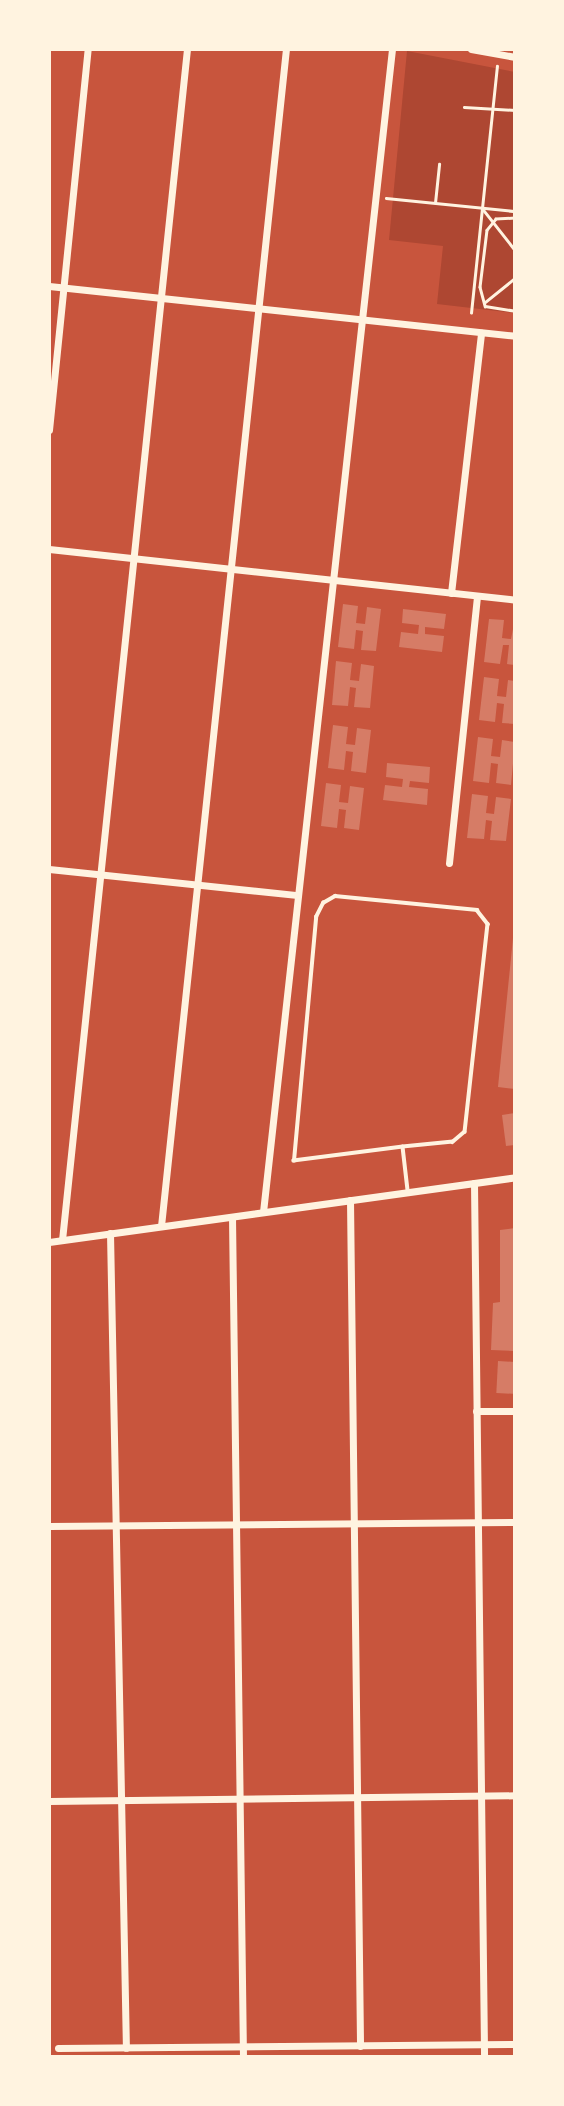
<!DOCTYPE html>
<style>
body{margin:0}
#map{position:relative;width:564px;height:2106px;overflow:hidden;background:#c8553d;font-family:"Zilla Slab",serif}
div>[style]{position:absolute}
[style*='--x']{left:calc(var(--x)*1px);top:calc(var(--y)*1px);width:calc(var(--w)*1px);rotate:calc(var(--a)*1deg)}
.green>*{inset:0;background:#ae4732}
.building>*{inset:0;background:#d67c66;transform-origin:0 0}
.path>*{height:2.5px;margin:-1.25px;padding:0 1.25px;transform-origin:1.25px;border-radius:1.25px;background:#fff3e0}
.service>*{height:3.5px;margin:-1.75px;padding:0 1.75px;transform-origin:1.75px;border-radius:1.75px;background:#fff3e0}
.minor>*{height:7px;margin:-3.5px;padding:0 3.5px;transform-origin:3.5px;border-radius:3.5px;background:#fff3e0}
span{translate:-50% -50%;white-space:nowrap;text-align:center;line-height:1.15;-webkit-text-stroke:6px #fff3e0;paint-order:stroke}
.frame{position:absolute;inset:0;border:51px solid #fff3e0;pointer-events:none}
</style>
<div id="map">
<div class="green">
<div style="clip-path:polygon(407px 51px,515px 72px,515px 313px,437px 304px,443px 246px,389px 240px)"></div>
</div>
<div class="building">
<div style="clip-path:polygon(343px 604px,358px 606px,356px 623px,365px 624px,367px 607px,381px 609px,376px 651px,361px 650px,363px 631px,356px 630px,354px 649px,338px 647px)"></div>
<div style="clip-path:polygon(403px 609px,446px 614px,444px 629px,425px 627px,425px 634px,444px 636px,442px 652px,399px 647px,401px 632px,418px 634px,419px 625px,402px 623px)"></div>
<div style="clip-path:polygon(489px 619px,504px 620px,502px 638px,511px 639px,515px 619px,515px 665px,507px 664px,509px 645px,503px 645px,500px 664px,484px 662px)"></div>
<div style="clip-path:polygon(336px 661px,352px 663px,350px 680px,359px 681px,361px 664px,374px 666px,370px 708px,354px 707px,356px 688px,350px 687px,348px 706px,332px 705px)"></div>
<div style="clip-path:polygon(484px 677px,499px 679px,497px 696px,506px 697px,508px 680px,515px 681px,515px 724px,502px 723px,504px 704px,497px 703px,495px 722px,479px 720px)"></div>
<div style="clip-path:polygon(333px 725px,348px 727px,346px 744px,355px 745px,357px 728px,371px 730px,366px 773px,351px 771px,353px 752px,346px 751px,344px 770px,328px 768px)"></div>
<div style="clip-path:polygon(478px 737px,493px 739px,491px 756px,500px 757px,502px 740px,515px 742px,511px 785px,496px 783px,498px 764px,491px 763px,489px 783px,473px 781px)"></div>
<div style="clip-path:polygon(387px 763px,430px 767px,429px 783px,410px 781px,409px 787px,428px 789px,427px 805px,383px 800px,385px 785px,402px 787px,403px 779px,386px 777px)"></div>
<div style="clip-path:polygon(326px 783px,341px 785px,339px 802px,348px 803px,350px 786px,364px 788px,359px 830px,344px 828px,346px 810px,339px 809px,337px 828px,321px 826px)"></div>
<div style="clip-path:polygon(472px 794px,488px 796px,486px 813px,494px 814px,496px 797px,511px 799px,506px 841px,490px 840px,492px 821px,486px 820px,484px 839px,467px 838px)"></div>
<div style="clip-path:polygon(513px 938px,515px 938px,515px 1089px,498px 1087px)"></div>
<div style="clip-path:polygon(515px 1113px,515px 1145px,506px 1146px,502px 1115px)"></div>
<div style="clip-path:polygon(515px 1228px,515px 1351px,491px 1350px,493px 1303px,500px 1302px,500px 1230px)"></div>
<div style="left:498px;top:1361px;width:17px;height:32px;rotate:3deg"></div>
</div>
<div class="path">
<div style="--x:464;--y:107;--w:51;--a:3.4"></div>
<div style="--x:386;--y:198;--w:130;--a:5.8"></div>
<div style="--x:435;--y:203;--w:39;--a:-84"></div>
<div style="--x:482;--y:208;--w:53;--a:51.8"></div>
<div style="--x:515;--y:218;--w:19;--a:177"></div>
<div style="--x:496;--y:219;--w:14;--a:129"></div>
<div style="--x:487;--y:230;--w:57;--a:97"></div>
<div style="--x:480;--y:287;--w:20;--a:75"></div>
<div style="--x:485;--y:306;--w:30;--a:9"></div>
<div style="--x:484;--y:303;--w:40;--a:-39"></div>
<div style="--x:471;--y:313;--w:248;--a:-84"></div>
</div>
<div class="service">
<div style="--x:403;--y:1147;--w:110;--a:172.7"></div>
<div style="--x:294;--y:1161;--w:245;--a:-84.8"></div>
<div style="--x:316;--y:917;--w:16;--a:-63"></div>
<div style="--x:323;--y:903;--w:14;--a:-30"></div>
<div style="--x:335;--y:896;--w:143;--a:5.6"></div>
<div style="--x:477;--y:910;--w:18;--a:52"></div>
<div style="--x:488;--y:924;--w:209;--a:96.3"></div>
<div style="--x:465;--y:1132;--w:16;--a:140"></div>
<div style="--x:453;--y:1142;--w:50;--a:174.3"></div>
<div style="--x:403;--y:1147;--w:43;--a:83.4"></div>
</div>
<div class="minor">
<div style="--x:471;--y:49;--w:45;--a:10.3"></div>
<div style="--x:49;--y:286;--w:469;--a:6.1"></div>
<div style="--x:49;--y:430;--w:383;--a:-84.2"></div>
<div style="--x:49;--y:549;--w:469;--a:6.2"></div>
<div style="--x:451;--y:593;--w:262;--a:-83.4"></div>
<div style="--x:449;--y:863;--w:268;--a:-84"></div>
<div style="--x:49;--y:869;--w:250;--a:6"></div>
<div style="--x:474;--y:1183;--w:874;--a:89.34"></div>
<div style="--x:350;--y:1200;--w:846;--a:89.32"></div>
<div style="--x:263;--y:1212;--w:1170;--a:-83.67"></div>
<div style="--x:232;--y:1217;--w:840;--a:89.25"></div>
<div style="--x:161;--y:1226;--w:1184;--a:-83.94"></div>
<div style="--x:110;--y:1233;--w:815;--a:88.88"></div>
<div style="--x:62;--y:1240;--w:1198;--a:-84.01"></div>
<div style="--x:49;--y:1242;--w:471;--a:-7.9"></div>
<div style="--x:476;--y:1411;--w:39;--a:0"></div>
<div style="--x:49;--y:1526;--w:466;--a:-0.5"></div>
<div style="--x:49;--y:1801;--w:466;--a:-0.7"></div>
<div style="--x:58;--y:2048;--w:457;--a:-0.5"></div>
</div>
<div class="frame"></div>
</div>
